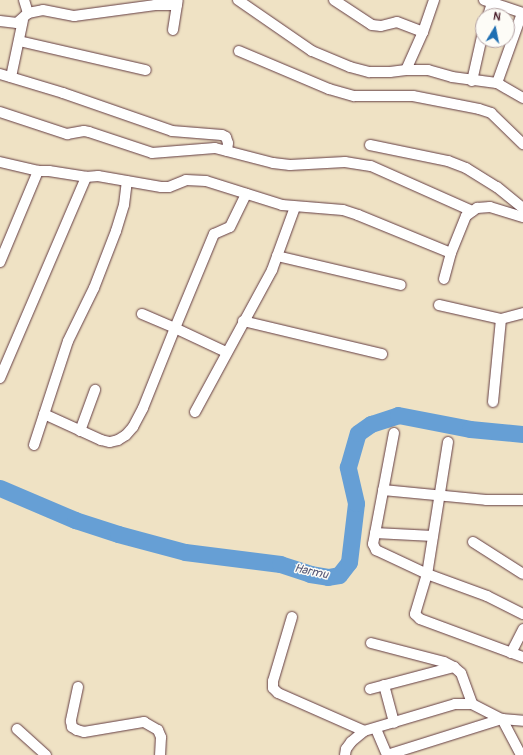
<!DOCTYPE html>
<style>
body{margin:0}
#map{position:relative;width:523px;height:755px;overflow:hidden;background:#efe2c4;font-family:Pangolin,sans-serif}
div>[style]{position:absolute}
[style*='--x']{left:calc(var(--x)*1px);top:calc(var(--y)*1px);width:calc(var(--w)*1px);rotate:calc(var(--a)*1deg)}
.river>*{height:17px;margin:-8.5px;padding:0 8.5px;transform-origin:8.5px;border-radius:8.5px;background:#669fd5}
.roads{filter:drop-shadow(0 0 1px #633c42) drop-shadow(0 0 1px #633c42)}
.street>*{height:10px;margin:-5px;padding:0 5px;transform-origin:5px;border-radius:5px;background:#fff}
span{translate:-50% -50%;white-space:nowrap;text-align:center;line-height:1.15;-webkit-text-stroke:3px #fdfcf7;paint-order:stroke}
.water-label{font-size:12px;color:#575977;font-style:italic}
.north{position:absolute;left:475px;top:8px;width:40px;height:40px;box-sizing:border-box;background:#fdfcf7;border:1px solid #b5a4a5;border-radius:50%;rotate:10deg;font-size:11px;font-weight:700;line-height:16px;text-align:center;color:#4a1f2b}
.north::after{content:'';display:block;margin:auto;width:14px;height:18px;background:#1f6fb2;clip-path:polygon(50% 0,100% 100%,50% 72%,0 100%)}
</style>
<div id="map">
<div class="river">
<div style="--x:0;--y:488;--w:82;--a:23.1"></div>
<div style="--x:75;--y:520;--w:45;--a:18"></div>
<div style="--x:118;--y:534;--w:69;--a:15"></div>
<div style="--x:185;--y:552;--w:96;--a:7.2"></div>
<div style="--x:280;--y:564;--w:32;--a:18"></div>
<div style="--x:310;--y:574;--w:18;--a:9"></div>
<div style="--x:328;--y:577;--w:11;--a:-10"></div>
<div style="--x:339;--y:575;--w:16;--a:-52"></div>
<div style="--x:349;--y:562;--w:59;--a:-83.2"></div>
<div style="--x:356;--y:503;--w:37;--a:-103"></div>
<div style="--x:348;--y:467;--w:35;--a:-74"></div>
<div style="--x:358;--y:433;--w:16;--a:-35"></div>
<div style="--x:371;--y:424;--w:28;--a:-18"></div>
<div style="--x:398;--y:415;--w:73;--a:11"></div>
<div style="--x:470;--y:429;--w:53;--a:5.4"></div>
</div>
<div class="roads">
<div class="street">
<div style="--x:24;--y:0;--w:14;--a:73"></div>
<div style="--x:238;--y:0;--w:90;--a:34.6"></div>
<div style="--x:312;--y:51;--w:41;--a:22.8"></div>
<div style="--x:350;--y:67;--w:20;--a:15"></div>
<div style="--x:369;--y:72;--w:21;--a:0"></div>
<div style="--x:390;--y:72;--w:16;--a:-7"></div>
<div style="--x:406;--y:70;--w:22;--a:0"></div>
<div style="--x:428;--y:70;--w:25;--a:16"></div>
<div style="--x:452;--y:77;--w:45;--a:7.6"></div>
<div style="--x:497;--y:83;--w:30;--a:30"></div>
<div style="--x:334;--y:0;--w:45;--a:33.3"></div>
<div style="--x:372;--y:25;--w:9;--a:6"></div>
<div style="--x:381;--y:26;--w:16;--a:-14"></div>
<div style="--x:397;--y:22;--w:28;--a:21"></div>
<div style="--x:484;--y:0;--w:41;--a:18.4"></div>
<div style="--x:488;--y:16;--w:17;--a:-73"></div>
<div style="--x:0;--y:21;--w:17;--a:7"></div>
<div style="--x:17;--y:23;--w:15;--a:-42"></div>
<div style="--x:28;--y:13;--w:15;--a:-11"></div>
<div style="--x:43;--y:10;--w:32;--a:11"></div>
<div style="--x:74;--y:16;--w:82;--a:-7.7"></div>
<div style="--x:155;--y:5;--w:22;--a:0"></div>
<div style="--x:173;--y:30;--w:30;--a:-81"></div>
<div style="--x:19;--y:41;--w:130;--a:12.9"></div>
<div style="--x:239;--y:51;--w:98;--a:22.9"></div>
<div style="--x:329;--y:89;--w:26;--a:16"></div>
<div style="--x:354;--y:96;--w:59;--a:0"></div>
<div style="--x:413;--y:96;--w:67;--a:11.1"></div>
<div style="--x:479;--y:109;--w:13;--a:18"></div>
<div style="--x:491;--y:113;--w:45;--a:44.1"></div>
<div style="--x:406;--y:70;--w:42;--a:-65.9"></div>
<div style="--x:423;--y:32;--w:34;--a:-71"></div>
<div style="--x:0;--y:74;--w:66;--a:16.8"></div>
<div style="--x:63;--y:93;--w:115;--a:19.2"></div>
<div style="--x:172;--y:131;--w:50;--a:4.6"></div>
<div style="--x:222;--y:135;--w:4;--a:27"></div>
<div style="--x:226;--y:137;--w:6;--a:72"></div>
<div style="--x:228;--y:143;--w:8;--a:97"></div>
<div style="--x:11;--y:77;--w:58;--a:-78.1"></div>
<div style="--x:472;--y:81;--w:50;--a:-77.3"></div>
<div style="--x:497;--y:83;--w:74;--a:-70.3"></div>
<div style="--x:0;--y:112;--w:71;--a:18.2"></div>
<div style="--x:67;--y:134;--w:17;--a:-10"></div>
<div style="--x:84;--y:131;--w:5;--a:11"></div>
<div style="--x:89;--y:132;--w:66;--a:18.4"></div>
<div style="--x:152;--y:153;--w:63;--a:-4.5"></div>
<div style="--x:215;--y:148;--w:60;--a:14.5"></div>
<div style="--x:273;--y:163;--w:17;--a:7"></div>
<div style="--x:290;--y:165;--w:55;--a:-3.1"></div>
<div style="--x:345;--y:162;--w:26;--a:9"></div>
<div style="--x:371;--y:166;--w:111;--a:24"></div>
<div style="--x:370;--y:145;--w:80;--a:11.6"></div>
<div style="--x:448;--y:161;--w:19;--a:21"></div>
<div style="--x:466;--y:168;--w:36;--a:32"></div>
<div style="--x:497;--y:187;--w:33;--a:39"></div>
<div style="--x:0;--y:162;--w:39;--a:13"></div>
<div style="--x:38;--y:171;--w:11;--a:0"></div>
<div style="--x:49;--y:171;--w:37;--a:9"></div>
<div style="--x:86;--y:177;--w:12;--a:-5"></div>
<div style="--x:98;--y:176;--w:64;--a:9.9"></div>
<div style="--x:161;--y:187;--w:8;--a:0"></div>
<div style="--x:169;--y:187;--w:18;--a:-22"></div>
<div style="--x:186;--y:180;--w:20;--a:3"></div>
<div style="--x:206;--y:181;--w:80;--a:17.5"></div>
<div style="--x:282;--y:205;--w:61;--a:4.7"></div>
<div style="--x:343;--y:210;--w:16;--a:18"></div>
<div style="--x:358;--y:215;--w:100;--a:22.2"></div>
<div style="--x:451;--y:253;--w:40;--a:-68"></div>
<div style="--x:466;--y:216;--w:14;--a:-36"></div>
<div style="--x:477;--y:208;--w:13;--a:-4"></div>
<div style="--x:490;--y:207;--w:34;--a:17"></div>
<div style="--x:277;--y:256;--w:127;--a:13.2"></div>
<div style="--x:0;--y:262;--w:99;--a:-67.3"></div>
<div style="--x:444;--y:279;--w:27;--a:-75"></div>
<div style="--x:439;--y:305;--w:64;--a:12.7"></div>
<div style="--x:501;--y:319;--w:23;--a:-15"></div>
<div style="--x:243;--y:321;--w:143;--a:13.4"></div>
<div style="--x:226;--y:352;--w:56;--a:-154.8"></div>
<div style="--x:175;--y:328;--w:102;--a:-67.5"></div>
<div style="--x:214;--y:234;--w:17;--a:-24"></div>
<div style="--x:230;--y:227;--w:37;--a:-64"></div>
<div style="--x:0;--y:378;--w:219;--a:-66.8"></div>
<div style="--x:493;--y:402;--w:83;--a:-84.5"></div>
<div style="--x:195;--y:412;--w:162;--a:-61.5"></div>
<div style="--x:272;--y:270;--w:67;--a:-69.9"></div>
<div style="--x:44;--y:414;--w:63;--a:24.5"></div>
<div style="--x:101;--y:440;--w:9;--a:13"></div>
<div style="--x:110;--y:442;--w:8;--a:-14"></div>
<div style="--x:118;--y:440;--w:9;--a:-32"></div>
<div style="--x:126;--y:435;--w:11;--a:-49"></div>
<div style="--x:133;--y:427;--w:21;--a:-62"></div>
<div style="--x:143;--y:408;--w:86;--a:-68.2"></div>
<div style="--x:175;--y:328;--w:36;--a:-157"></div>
<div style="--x:80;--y:431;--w:44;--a:-69.9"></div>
<div style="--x:394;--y:433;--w:113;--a:100.7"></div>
<div style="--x:373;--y:544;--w:7;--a:63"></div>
<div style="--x:376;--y:550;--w:56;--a:25.2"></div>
<div style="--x:427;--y:574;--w:64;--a:20.1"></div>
<div style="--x:487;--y:596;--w:40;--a:26.6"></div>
<div style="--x:448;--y:442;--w:134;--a:99"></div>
<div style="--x:427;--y:574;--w:42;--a:106.7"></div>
<div style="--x:415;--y:614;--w:7;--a:45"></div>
<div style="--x:420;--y:619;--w:110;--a:20.3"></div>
<div style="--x:34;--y:445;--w:109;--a:-71.9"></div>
<div style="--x:68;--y:341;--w:59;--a:-63.9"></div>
<div style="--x:94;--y:288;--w:61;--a:-68.9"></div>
<div style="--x:116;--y:231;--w:27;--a:-73"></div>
<div style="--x:124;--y:205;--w:24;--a:-83"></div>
<div style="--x:383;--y:490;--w:103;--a:5.5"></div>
<div style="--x:486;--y:500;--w:37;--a:0"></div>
<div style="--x:375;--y:533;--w:58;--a:3"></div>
<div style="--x:473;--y:542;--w:59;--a:32.6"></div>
<div style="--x:292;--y:617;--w:67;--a:106.5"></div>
<div style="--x:273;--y:681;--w:7;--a:90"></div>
<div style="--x:273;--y:688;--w:7;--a:45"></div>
<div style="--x:278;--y:693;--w:94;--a:23.8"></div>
<div style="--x:371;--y:643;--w:75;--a:14.6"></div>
<div style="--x:444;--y:662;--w:11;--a:27"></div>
<div style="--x:454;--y:667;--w:9;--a:41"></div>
<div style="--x:461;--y:673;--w:33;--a:70"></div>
<div style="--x:511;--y:653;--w:27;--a:-63"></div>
<div style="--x:384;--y:685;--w:39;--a:75"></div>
<div style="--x:78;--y:687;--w:35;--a:102"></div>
<div style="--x:71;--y:721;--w:6;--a:81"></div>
<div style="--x:72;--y:727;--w:6;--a:31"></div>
<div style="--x:77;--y:730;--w:7;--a:16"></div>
<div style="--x:84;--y:732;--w:61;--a:-9.5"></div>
<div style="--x:144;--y:722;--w:16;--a:30"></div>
<div style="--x:158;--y:730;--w:8;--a:67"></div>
<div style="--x:161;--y:737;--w:18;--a:93"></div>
<div style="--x:370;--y:689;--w:87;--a:-14.7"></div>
<div style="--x:17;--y:729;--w:39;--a:42"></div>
<div style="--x:376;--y:729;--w:28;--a:67"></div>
<div style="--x:345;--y:755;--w:6;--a:-81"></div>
<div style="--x:346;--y:749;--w:9;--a:-54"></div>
<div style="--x:351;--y:742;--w:17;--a:-40"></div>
<div style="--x:364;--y:731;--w:95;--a:-16.5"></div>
<div style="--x:455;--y:704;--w:17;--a:0"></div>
<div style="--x:472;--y:704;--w:34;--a:27"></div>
<div style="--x:502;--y:719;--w:41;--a:62.2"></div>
<div style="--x:387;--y:755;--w:121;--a:-17.4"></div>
<div style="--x:502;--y:719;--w:21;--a:5"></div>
</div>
</div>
<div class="water-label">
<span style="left:311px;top:572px;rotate:12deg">Harmu</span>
</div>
<div class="north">N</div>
</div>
